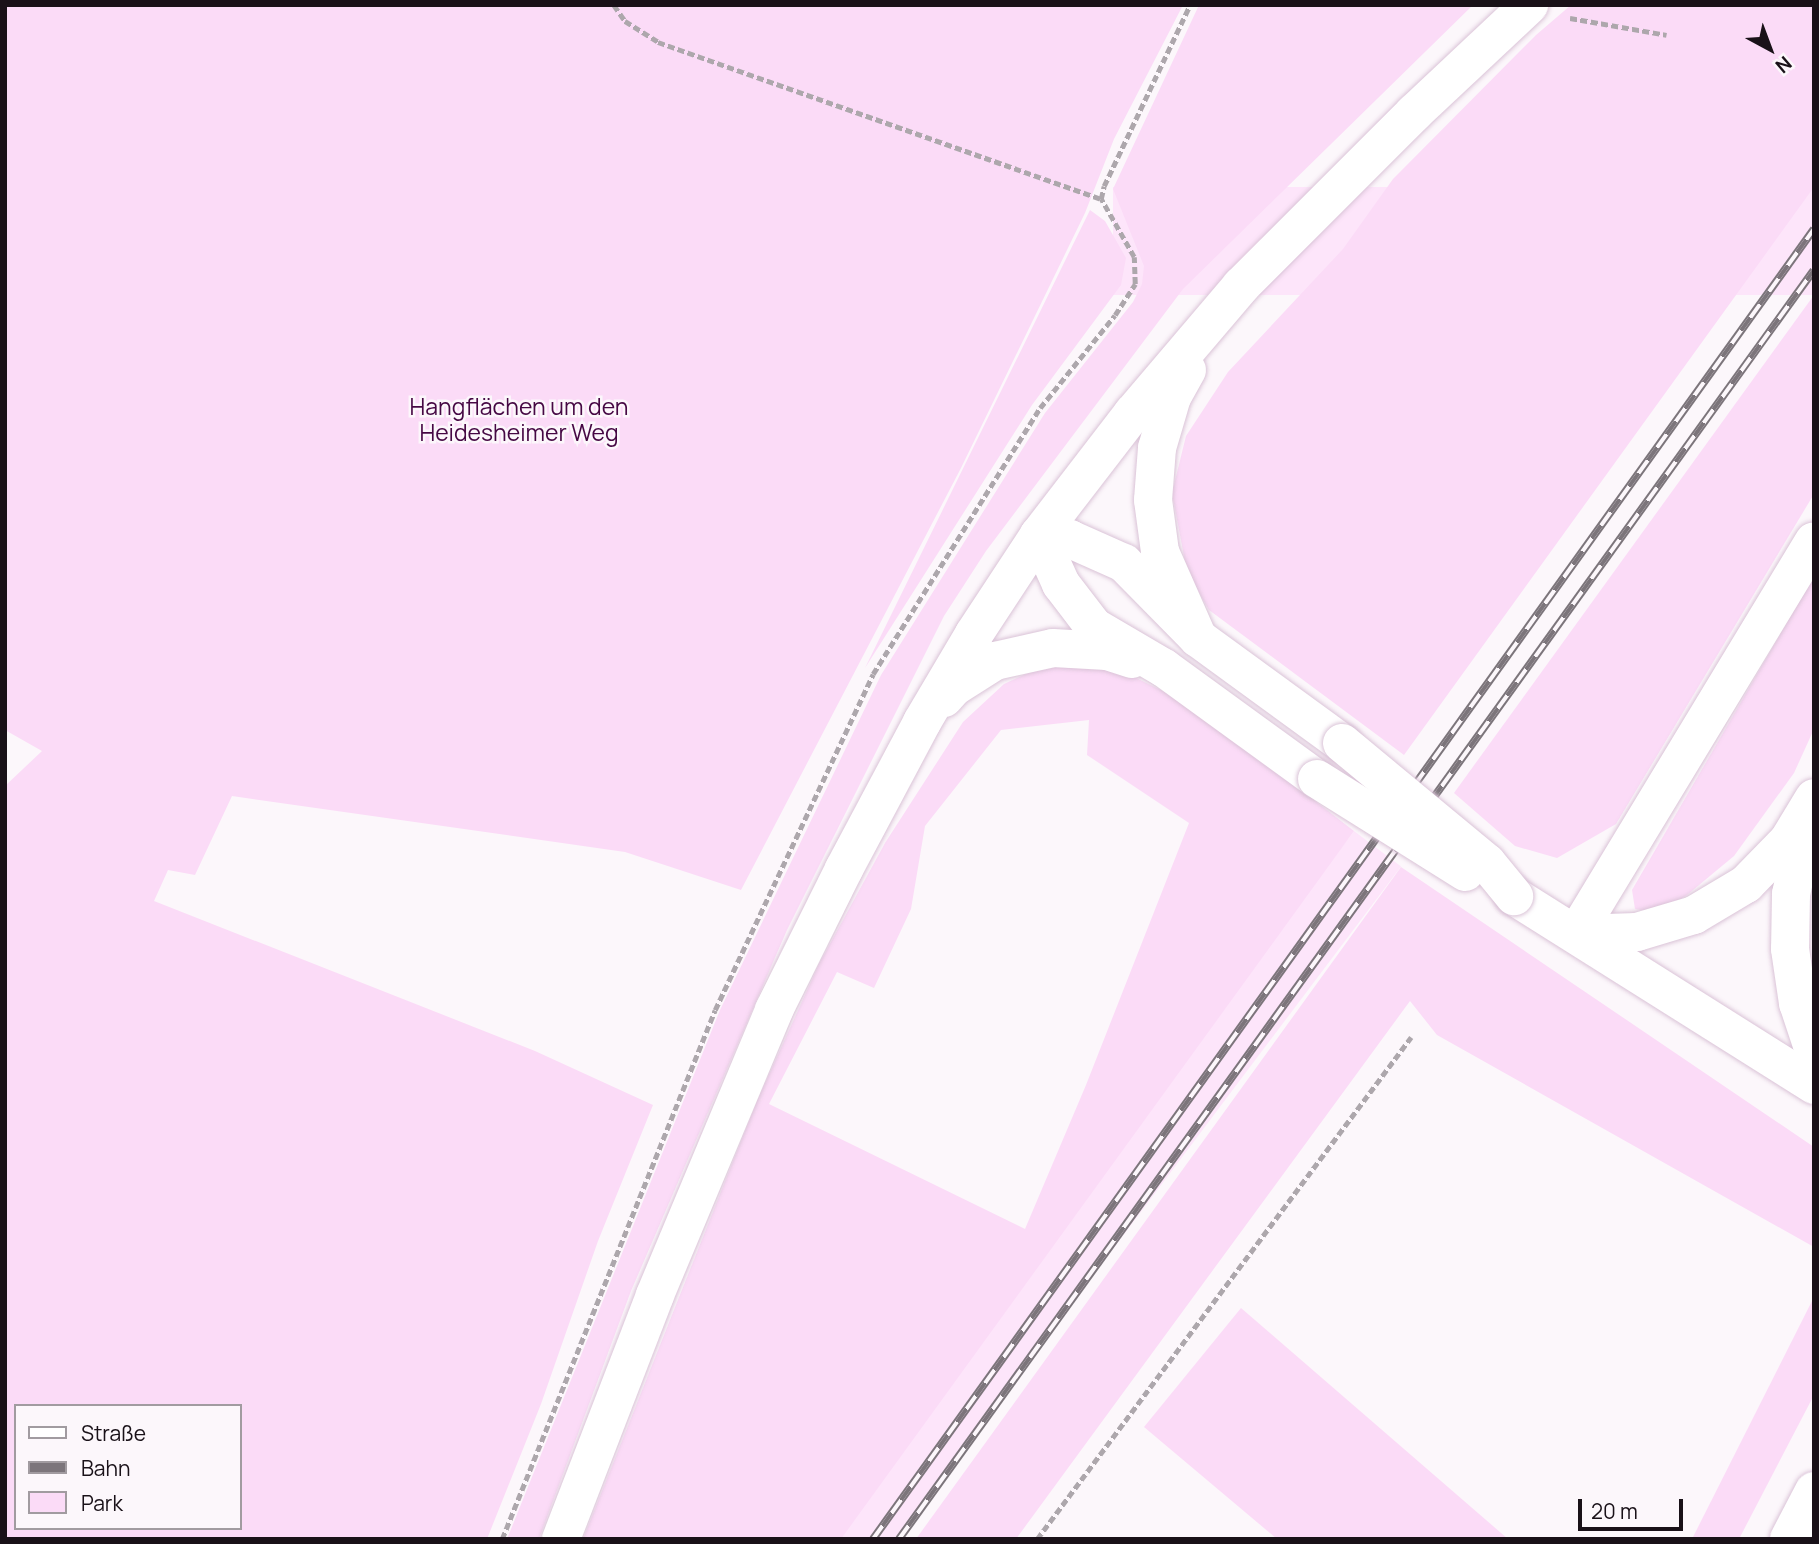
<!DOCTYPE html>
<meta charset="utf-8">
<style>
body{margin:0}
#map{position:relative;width:1819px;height:1544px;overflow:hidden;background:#fcf7fb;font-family:Manrope,sans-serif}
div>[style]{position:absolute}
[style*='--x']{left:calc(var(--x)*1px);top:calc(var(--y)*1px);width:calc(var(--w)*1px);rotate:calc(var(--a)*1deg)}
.built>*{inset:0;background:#fde5fa;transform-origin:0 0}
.green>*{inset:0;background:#fbdbf7}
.path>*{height:4.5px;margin-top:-2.25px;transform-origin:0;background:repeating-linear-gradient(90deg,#ada7ac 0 7px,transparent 0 10.5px)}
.roads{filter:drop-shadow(0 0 2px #dac3d7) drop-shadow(0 0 2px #dac3d7)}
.secondary>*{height:38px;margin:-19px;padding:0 19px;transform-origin:19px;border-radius:19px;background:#fff}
.motorway>*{height:38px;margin:-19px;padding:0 19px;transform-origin:19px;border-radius:19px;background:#fff}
.rail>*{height:8px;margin-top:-4px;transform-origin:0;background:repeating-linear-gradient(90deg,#fcf7fb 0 16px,#7c757b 0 32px);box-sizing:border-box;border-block:2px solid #7c757b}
.bridges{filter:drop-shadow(0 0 2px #dac3d7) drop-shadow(0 0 2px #dac3d7)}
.secondary-bridge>*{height:38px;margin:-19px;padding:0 19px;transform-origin:19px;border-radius:19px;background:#fff}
span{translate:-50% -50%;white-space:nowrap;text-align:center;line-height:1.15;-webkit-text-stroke:5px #fcf7fb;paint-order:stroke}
.park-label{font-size:23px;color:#460844}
.frame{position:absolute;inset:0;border:7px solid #191118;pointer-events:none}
.legend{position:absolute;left:14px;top:1404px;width:228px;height:126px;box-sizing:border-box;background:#fcf7fb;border:2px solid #a19ba0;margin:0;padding:9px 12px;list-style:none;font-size:21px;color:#191118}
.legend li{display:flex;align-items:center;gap:14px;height:35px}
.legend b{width:35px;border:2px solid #a19ba0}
.north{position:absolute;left:1735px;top:14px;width:70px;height:70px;-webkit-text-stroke:5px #fcf7fb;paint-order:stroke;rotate:139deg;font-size:19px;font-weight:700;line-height:28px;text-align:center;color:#191118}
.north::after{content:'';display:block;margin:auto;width:24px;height:32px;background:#191118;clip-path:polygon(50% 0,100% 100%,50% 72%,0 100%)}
.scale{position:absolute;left:1578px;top:1499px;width:105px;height:32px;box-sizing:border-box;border:4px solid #191118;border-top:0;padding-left:9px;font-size:21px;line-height:24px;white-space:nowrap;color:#191118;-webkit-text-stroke:5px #fcf7fb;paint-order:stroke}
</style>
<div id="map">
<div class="built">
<div style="left:1814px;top:187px;width:108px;height:701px;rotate:90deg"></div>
<div style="left:1354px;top:831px;width:59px;height:874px;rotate:37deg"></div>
</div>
<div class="green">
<div style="clip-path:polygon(evenodd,5px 5px,1183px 5px,1114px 139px,1085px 213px,961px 468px,741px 890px,625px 852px,232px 796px,195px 875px,168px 870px,154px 901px,535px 1051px,653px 1105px,598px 1241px,541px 1404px,487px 1539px,5px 1539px,5px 786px,42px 751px,5px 730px,5px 5px,16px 1406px,240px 1406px,240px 1528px,16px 1528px,16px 1406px)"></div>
<div style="clip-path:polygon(1199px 5px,1473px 5px,1183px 289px,986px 551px,944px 616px,787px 930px,631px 1291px,539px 1539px,507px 1539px,720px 1010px,881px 675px,1045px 413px,1133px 302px,1142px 284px,1144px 266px,1113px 189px)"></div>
<div style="clip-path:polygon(1571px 5px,1814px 5px,1814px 187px,1404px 755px,1209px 610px,1187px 572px,1172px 493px,1186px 436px,1228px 372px,1343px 249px,1393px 179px,1536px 35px)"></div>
<div style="clip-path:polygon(1090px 210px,1105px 221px,1126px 258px,1121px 285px,1032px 405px,865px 668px)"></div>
<div style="clip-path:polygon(1814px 295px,1814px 494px,1616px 824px,1557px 858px,1515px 846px,1454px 793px)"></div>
<div style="clip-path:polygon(1814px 576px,1814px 729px,1794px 773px,1734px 856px,1687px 895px,1659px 913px,1635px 909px,1632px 890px)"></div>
<div style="clip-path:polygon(evenodd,1080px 665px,1122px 671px,1189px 704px,1354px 831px,841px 1539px,583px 1539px,757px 1101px,819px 964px,885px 843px,963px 722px,1004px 684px,1039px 668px,1080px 665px,1089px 720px,1087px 755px,1189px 823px,1086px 1085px,1025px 1229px,769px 1104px,837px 972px,874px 988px,911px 909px,925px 826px,1001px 730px,1089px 720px)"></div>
<div style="clip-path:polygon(1401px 867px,1814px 1147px,1814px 1247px,1437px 1035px,1410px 1001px,1016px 1539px,916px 1539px)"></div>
<div style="clip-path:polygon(1814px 1297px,1814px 1395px,1739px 1539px,1692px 1539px)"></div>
<div style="clip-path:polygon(1241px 1308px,1508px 1539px,1277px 1539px,1144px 1427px)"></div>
</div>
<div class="path">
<div style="--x:614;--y:5;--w:19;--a:55"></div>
<div style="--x:625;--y:21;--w:39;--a:32"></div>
<div style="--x:658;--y:42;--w:470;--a:19.5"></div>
<div style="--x:1570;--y:18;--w:98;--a:9.9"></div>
<div style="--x:502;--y:1539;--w:570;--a:-68.07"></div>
<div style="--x:715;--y:1010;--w:371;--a:-64.8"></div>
<div style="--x:873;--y:674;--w:314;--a:-57.9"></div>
<div style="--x:1040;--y:408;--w:119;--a:-51.1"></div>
<div style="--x:1115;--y:315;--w:37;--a:-57"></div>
<div style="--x:1135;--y:284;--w:27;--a:-92"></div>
<div style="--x:1134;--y:257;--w:67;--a:-119.6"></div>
<div style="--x:1101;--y:199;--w:13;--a:-77"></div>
<div style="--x:1104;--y:186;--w:200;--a:-64.6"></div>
<div style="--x:1037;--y:1539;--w:626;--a:-53.31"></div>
</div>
<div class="roads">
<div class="secondary">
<div style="--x:1187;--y:370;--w:31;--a:119"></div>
<div style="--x:1172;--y:397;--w:53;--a:106.4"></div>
<div style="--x:1157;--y:448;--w:52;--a:94.4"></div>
<div style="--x:1153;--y:500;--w:52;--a:82.3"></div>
<div style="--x:1160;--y:552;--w:94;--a:66.2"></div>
<div style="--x:1039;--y:535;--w:54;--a:65.8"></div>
<div style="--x:1061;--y:584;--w:54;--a:52.5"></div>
<div style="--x:1094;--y:627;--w:81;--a:30.4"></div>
<div style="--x:1164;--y:668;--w:189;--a:36"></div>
<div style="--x:1039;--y:535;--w:31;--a:7"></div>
<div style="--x:1070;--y:539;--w:59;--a:24"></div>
<div style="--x:1124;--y:563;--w:105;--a:45.4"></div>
<div style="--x:1198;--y:638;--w:178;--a:36.1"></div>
<div style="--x:944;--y:698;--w:15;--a:-48"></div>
<div style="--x:954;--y:687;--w:49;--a:-32.4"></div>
<div style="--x:995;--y:661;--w:59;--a:-12.6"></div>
<div style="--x:1053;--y:648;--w:54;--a:3.2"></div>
<div style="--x:1107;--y:651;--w:26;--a:18"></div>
<div style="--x:1514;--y:896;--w:355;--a:32.2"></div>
<div style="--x:561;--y:1539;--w:261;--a:-68.9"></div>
<div style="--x:655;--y:1295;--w:309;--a:-67.3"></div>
<div style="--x:774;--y:1010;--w:157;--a:-63.6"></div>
<div style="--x:844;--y:869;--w:166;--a:-62"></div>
<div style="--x:922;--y:722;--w:102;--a:-59.4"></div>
<div style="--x:974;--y:634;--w:118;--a:-56.7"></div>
<div style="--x:1039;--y:535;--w:154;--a:-52.4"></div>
<div style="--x:1133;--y:413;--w:167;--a:-49.6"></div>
<div style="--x:1241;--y:286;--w:245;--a:-45"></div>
<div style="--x:1414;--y:113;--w:158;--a:-43.2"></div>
</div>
<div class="motorway">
<div style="--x:1807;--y:823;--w:73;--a:102.7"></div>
<div style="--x:1791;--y:894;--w:55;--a:91"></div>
<div style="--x:1790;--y:949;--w:55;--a:81.6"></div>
<div style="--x:1798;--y:1003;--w:51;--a:71.6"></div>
<div style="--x:1576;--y:934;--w:459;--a:-58.8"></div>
<div style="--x:1576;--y:934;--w:61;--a:-1.9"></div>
<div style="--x:1637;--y:932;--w:59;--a:-16.6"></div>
<div style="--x:1694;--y:915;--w:61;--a:-30.8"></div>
<div style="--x:1746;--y:884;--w:60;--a:-45.7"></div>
<div style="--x:1788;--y:841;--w:50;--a:-58.8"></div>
<div style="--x:1789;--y:1539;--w:54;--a:-62.5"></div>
</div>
</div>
<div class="rail">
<div style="--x:873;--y:1539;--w:1613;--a:-54.31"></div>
<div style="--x:899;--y:1539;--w:1564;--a:-54.21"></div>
</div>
<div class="bridges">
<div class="secondary-bridge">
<div style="--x:1342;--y:743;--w:188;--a:39.6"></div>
<div style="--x:1487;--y:863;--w:43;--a:50.7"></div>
<div style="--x:1317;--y:779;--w:175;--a:32.1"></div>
</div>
</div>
<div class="park-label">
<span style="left:519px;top:419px">Hangflächen um den<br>Heidesheimer Weg</span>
</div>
<div class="frame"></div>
<ul class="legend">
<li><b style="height:9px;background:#fff"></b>Straße</li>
<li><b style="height:9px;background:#7c757b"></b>Bahn</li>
<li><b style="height:19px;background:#fbdbf7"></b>Park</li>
</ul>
<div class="north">N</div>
<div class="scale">20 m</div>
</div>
